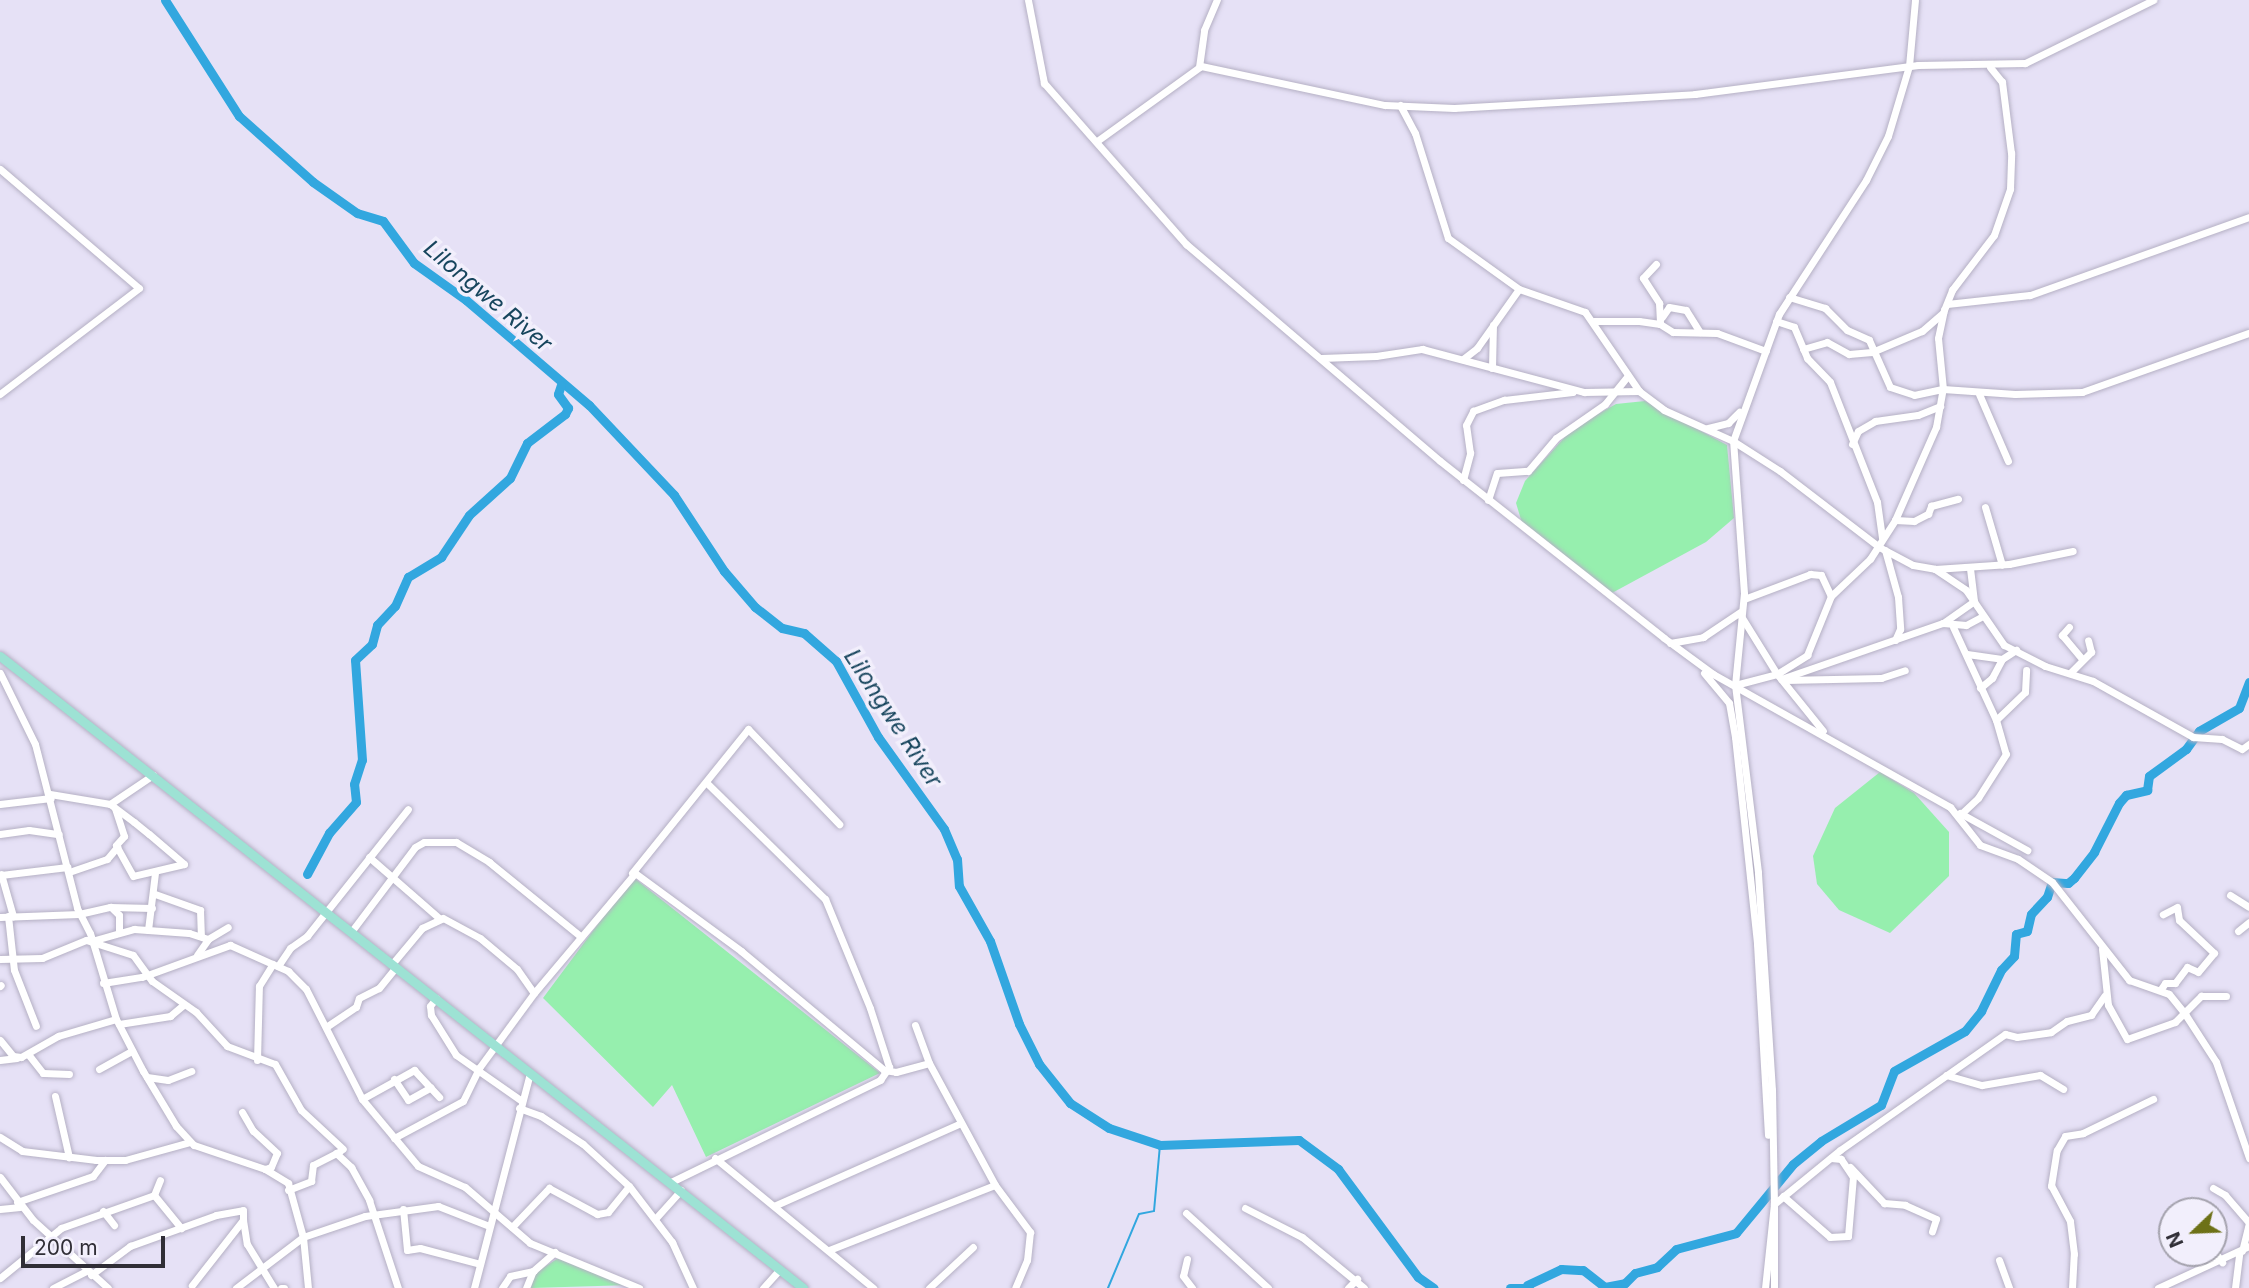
<!DOCTYPE html>
<style>
body{margin:0}
#map{position:relative;width:2249px;height:1288px;overflow:hidden;background:#e6e1f6;font-family:Inter,sans-serif}
div>[style]{position:absolute}
[style*='--x']{left:calc(var(--x)*1px);top:calc(var(--y)*1px);width:calc(var(--w)*1px);rotate:calc(var(--a)*1deg)}
.green>*{inset:0;background:#96efae}
.stream>*{height:2px;margin:-1px;padding:0 1px;transform-origin:1px;border-radius:1px;background:#32a7df}
.river>*{height:9px;margin:-4.5px;padding:0 4.5px;transform-origin:4.5px;border-radius:4.5px;background:#32a7df}
.roads{filter:drop-shadow(0 0 2px #b5b0c4) drop-shadow(0 0 2px #b5b0c4)}
.minor>*{height:7px;margin:-3.5px;padding:0 3.5px;transform-origin:3.5px;border-radius:3.5px;background:#fff}
.major>*{height:9px;margin:-4.5px;padding:0 4.5px;transform-origin:4.5px;border-radius:4.5px;background:#9de2d4}
span{translate:-50% -50%;white-space:nowrap;text-align:center;line-height:1.15;-webkit-text-stroke:7px #f2effc;paint-order:stroke}
.water-label{font-size:23px;color:#17455d;font-style:italic}
.north{position:absolute;left:2158px;top:1197px;width:70px;height:70px;box-sizing:border-box;background:#f2effc;border:2px solid #a4a2ad;border-radius:50%;rotate:247deg;font-size:19px;font-weight:700;line-height:28px;text-align:center;color:#302e36}
.north::after{content:'';display:block;margin:auto;width:24px;height:32px;background:#6d7117;clip-path:polygon(50% 0,100% 100%,50% 72%,0 100%)}
.scale{position:absolute;left:21px;top:1236px;width:144px;height:32px;box-sizing:border-box;border:4px solid #302e36;border-top:0;padding-left:9px;font-size:21px;line-height:24px;white-space:nowrap;color:#302e36;-webkit-text-stroke:5px #f2effc;paint-order:stroke}
</style>
<div id="map">
<div class="green">
<div style="clip-path:polygon(1645px 401px,1727px 445px,1734px 518px,1706px 542px,1612px 593px,1522px 523px,1516px 503px,1525px 481px,1573px 428px,1616px 404px)"></div>
<div style="clip-path:polygon(1880px 772px,1914px 793px,1949px 832px,1949px 876px,1890px 933px,1839px 910px,1817px 884px,1813px 856px,1835px 808px)"></div>
<div style="clip-path:polygon(633px 877px,880px 1073px,706px 1157px,672px 1085px,653px 1107px,543px 998px)"></div>
<div style="clip-path:polygon(560px 1257px,631px 1285px,531px 1288px,535px 1273px)"></div>
</div>
<div class="stream">
<div style="--x:1108;--y:1288;--w:80;--a:-67.3"></div>
<div style="--x:1139;--y:1214;--w:15;--a:-11"></div>
<div style="--x:1154;--y:1211;--w:66;--a:-84.8"></div>
</div>
<div class="river">
<div style="--x:165;--y:0;--w:138;--a:57.5"></div>
<div style="--x:239;--y:116;--w:99;--a:41.7"></div>
<div style="--x:313;--y:182;--w:54;--a:35.2"></div>
<div style="--x:357;--y:213;--w:27;--a:17"></div>
<div style="--x:383;--y:221;--w:52;--a:53.6"></div>
<div style="--x:414;--y:263;--w:64;--a:35.4"></div>
<div style="--x:466;--y:300;--w:162;--a:40.5"></div>
<div style="--x:589;--y:405;--w:124;--a:46.6"></div>
<div style="--x:674;--y:495;--w:91;--a:56.7"></div>
<div style="--x:724;--y:571;--w:48;--a:49.3"></div>
<div style="--x:755;--y:607;--w:34;--a:38"></div>
<div style="--x:782;--y:628;--w:23;--a:13"></div>
<div style="--x:804;--y:633;--w:43;--a:41.2"></div>
<div style="--x:836;--y:661;--w:87;--a:61.1"></div>
<div style="--x:878;--y:737;--w:113;--a:54.3"></div>
<div style="--x:944;--y:829;--w:33;--a:67"></div>
<div style="--x:957;--y:859;--w:27;--a:86"></div>
<div style="--x:959;--y:886;--w:63;--a:60.6"></div>
<div style="--x:990;--y:941;--w:88;--a:70.7"></div>
<div style="--x:1019;--y:1024;--w:45;--a:63.4"></div>
<div style="--x:1039;--y:1064;--w:50;--a:51.5"></div>
<div style="--x:1070;--y:1103;--w:46;--a:32.7"></div>
<div style="--x:1109;--y:1128;--w:54;--a:18.4"></div>
<div style="--x:1160;--y:1145;--w:139;--a:-2.1"></div>
<div style="--x:1299;--y:1140;--w:49;--a:36.6"></div>
<div style="--x:1338;--y:1169;--w:134;--a:53.5"></div>
<div style="--x:1418;--y:1277;--w:19;--a:35"></div>
<div style="--x:307;--y:874;--w:47;--a:-61.8"></div>
<div style="--x:329;--y:833;--w:41;--a:-48.9"></div>
<div style="--x:356;--y:802;--w:18;--a:-96"></div>
<div style="--x:354;--y:784;--w:25;--a:-72"></div>
<div style="--x:362;--y:760;--w:100;--a:-94"></div>
<div style="--x:355;--y:660;--w:23;--a:-43"></div>
<div style="--x:372;--y:644;--w:20;--a:-75"></div>
<div style="--x:377;--y:625;--w:26;--a:-47"></div>
<div style="--x:395;--y:606;--w:32;--a:-66"></div>
<div style="--x:408;--y:577;--w:39;--a:-31"></div>
<div style="--x:441;--y:557;--w:50;--a:-56.3"></div>
<div style="--x:469;--y:515;--w:55;--a:-42.1"></div>
<div style="--x:510;--y:478;--w:39;--a:-64"></div>
<div style="--x:527;--y:443;--w:48;--a:-37.3"></div>
<div style="--x:565;--y:414;--w:7;--a:-63"></div>
<div style="--x:568;--y:408;--w:17;--a:-126"></div>
<div style="--x:558;--y:394;--w:9;--a:-72"></div>
<div style="--x:1527;--y:1285;--w:38;--a:-25"></div>
<div style="--x:1561;--y:1269;--w:22;--a:3"></div>
<div style="--x:1583;--y:1270;--w:28;--a:38"></div>
<div style="--x:1605;--y:1287;--w:20;--a:-11"></div>
<div style="--x:1625;--y:1283;--w:14;--a:-45"></div>
<div style="--x:1635;--y:1273;--w:23;--a:-15"></div>
<div style="--x:1657;--y:1267;--w:26;--a:-43"></div>
<div style="--x:1676;--y:1249;--w:62;--a:-14.9"></div>
<div style="--x:1736;--y:1233;--w:89;--a:-50.4"></div>
<div style="--x:1793;--y:1164;--w:36;--a:-39"></div>
<div style="--x:1821;--y:1141;--w:70;--a:-31"></div>
<div style="--x:1881;--y:1105;--w:36;--a:-69"></div>
<div style="--x:1894;--y:1071;--w:81;--a:-29.4"></div>
<div style="--x:1965;--y:1031;--w:26;--a:-51"></div>
<div style="--x:1981;--y:1011;--w:46;--a:-64"></div>
<div style="--x:2001;--y:970;--w:19;--a:-47"></div>
<div style="--x:2014;--y:956;--w:22;--a:-85"></div>
<div style="--x:2016;--y:934;--w:11;--a:-15"></div>
<div style="--x:2027;--y:931;--w:17;--a:-77"></div>
<div style="--x:2031;--y:914;--w:23;--a:-47"></div>
<div style="--x:2047;--y:897;--w:16;--a:-72"></div>
<div style="--x:2052;--y:882;--w:16;--a:4"></div>
<div style="--x:2068;--y:883;--w:8;--a:-40"></div>
<div style="--x:2074;--y:878;--w:33;--a:-52"></div>
<div style="--x:2094;--y:852;--w:55;--a:-63"></div>
<div style="--x:2119;--y:803;--w:11;--a:-49"></div>
<div style="--x:2126;--y:795;--w:22;--a:-13"></div>
<div style="--x:2147;--y:790;--w:14;--a:-82"></div>
<div style="--x:2149;--y:776;--w:46;--a:-36.1"></div>
<div style="--x:2186;--y:749;--w:22;--a:-54"></div>
<div style="--x:2199;--y:731;--w:46;--a:-29.9"></div>
<div style="--x:2239;--y:708;--w:28;--a:-69"></div>
<div style="--x:1510;--y:1288;--w:19;--a:0"></div>
</div>
<div class="roads">
<div class="minor">
<div style="--x:1028;--y:0;--w:85;--a:79.1"></div>
<div style="--x:1044;--y:83;--w:215;--a:48.6"></div>
<div style="--x:1186;--y:244;--w:334;--a:40.5"></div>
<div style="--x:1440;--y:461;--w:285;--a:38.3"></div>
<div style="--x:1664;--y:638;--w:61;--a:36.3"></div>
<div style="--x:1713;--y:674;--w:272;--a:29.3"></div>
<div style="--x:1950;--y:807;--w:48;--a:51.7"></div>
<div style="--x:1980;--y:845;--w:40;--a:20.2"></div>
<div style="--x:2018;--y:859;--w:41;--a:34.1"></div>
<div style="--x:2052;--y:882;--w:125;--a:51.8"></div>
<div style="--x:2129;--y:980;--w:42;--a:19.3"></div>
<div style="--x:2169;--y:994;--w:26;--a:51"></div>
<div style="--x:2185;--y:1014;--w:57;--a:57.1"></div>
<div style="--x:2216;--y:1062;--w:102;--a:71"></div>
<div style="--x:1199;--y:67;--w:37;--a:-82"></div>
<div style="--x:1204;--y:30;--w:33;--a:-67"></div>
<div style="--x:1400;--y:105;--w:32;--a:62"></div>
<div style="--x:1415;--y:133;--w:110;--a:72.6"></div>
<div style="--x:1448;--y:238;--w:87;--a:35.7"></div>
<div style="--x:1519;--y:289;--w:70;--a:19.2"></div>
<div style="--x:1585;--y:312;--w:96;--a:55.6"></div>
<div style="--x:1097;--y:141;--w:128;--a:-35.8"></div>
<div style="--x:1201;--y:66;--w:188;--a:12"></div>
<div style="--x:1385;--y:105;--w:69;--a:2.5"></div>
<div style="--x:1454;--y:108;--w:241;--a:-3.3"></div>
<div style="--x:1695;--y:94;--w:225;--a:-7.4"></div>
<div style="--x:1918;--y:65;--w:107;--a:-1.1"></div>
<div style="--x:2025;--y:63;--w:143;--a:-26.2"></div>
<div style="--x:0;--y:169;--w:183;--a:40.6"></div>
<div style="--x:139;--y:288;--w:175;--a:142.7"></div>
<div style="--x:1656;--y:264;--w:19;--a:133"></div>
<div style="--x:1643;--y:278;--w:30;--a:57"></div>
<div style="--x:1659;--y:303;--w:21;--a:87"></div>
<div style="--x:1789;--y:297;--w:38;--a:17"></div>
<div style="--x:1825;--y:308;--w:31;--a:45"></div>
<div style="--x:1847;--y:330;--w:24;--a:24"></div>
<div style="--x:1869;--y:340;--w:51;--a:65.9"></div>
<div style="--x:1890;--y:387;--w:25;--a:18"></div>
<div style="--x:1914;--y:395;--w:30;--a:-12"></div>
<div style="--x:1943;--y:389;--w:72;--a:4"></div>
<div style="--x:2015;--y:394;--w:67;--a:-1.7"></div>
<div style="--x:2082;--y:392;--w:177;--a:-19.5"></div>
<div style="--x:1947;--y:304;--w:83;--a:-6.2"></div>
<div style="--x:2030;--y:295;--w:232;--a:-19.6"></div>
<div style="--x:1662;--y:317;--w:12;--a:-55"></div>
<div style="--x:1669;--y:307;--w:17;--a:10"></div>
<div style="--x:1686;--y:310;--w:26;--a:58"></div>
<div style="--x:1594;--y:321;--w:45;--a:0"></div>
<div style="--x:1639;--y:321;--w:21;--a:8"></div>
<div style="--x:1660;--y:324;--w:15;--a:32"></div>
<div style="--x:1673;--y:332;--w:44;--a:1.3"></div>
<div style="--x:1717;--y:333;--w:52;--a:20.2"></div>
<div style="--x:1776;--y:321;--w:19;--a:18"></div>
<div style="--x:1794;--y:327;--w:34;--a:67"></div>
<div style="--x:1807;--y:358;--w:33;--a:46"></div>
<div style="--x:1830;--y:382;--w:129;--a:68.6"></div>
<div style="--x:1877;--y:502;--w:36;--a:82"></div>
<div style="--x:1803;--y:349;--w:25;--a:-16"></div>
<div style="--x:1827;--y:342;--w:25;--a:29"></div>
<div style="--x:1849;--y:354;--w:23;--a:-5"></div>
<div style="--x:1872;--y:352;--w:54;--a:-22.8"></div>
<div style="--x:1922;--y:331;--w:28;--a:-41"></div>
<div style="--x:1321;--y:358;--w:55;--a:-2.1"></div>
<div style="--x:1376;--y:356;--w:47;--a:-8.7"></div>
<div style="--x:1422;--y:349;--w:168;--a:14.9"></div>
<div style="--x:1584;--y:392;--w:55;--a:-1"></div>
<div style="--x:1639;--y:391;--w:31;--a:37"></div>
<div style="--x:1664;--y:410;--w:76;--a:24.2"></div>
<div style="--x:1733;--y:441;--w:56;--a:32.6"></div>
<div style="--x:1780;--y:471;--w:125;--a:37.5"></div>
<div style="--x:1879;--y:547;--w:38;--a:28"></div>
<div style="--x:1913;--y:565;--w:22;--a:10"></div>
<div style="--x:1935;--y:569;--w:74;--a:-3.9"></div>
<div style="--x:2009;--y:564;--w:65;--a:-11.5"></div>
<div style="--x:1463;--y:359;--w:18;--a:-38"></div>
<div style="--x:1477;--y:348;--w:72;--a:-54.6"></div>
<div style="--x:1492;--y:368;--w:43;--a:-88.7"></div>
<div style="--x:1979;--y:394;--w:73;--a:66.6"></div>
<div style="--x:1708;--y:428;--w:21;--a:-14"></div>
<div style="--x:1728;--y:423;--w:16;--a:-45"></div>
<div style="--x:1852;--y:444;--w:14;--a:-65"></div>
<div style="--x:1858;--y:431;--w:20;--a:-30"></div>
<div style="--x:1875;--y:421;--w:43;--a:-7.9"></div>
<div style="--x:1918;--y:415;--w:24;--a:-22"></div>
<div style="--x:1463;--y:480;--w:28;--a:-75"></div>
<div style="--x:1470;--y:453;--w:28;--a:-98"></div>
<div style="--x:1466;--y:425;--w:16;--a:-63"></div>
<div style="--x:1473;--y:411;--w:33;--a:-20"></div>
<div style="--x:1504;--y:400;--w:69;--a:-6.6"></div>
<div style="--x:1488;--y:500;--w:28;--a:-72"></div>
<div style="--x:1497;--y:473;--w:31;--a:-4"></div>
<div style="--x:1528;--y:471;--w:43;--a:-49.7"></div>
<div style="--x:1556;--y:438;--w:60;--a:-34.8"></div>
<div style="--x:1605;--y:404;--w:36;--a:-51"></div>
<div style="--x:1985;--y:507;--w:60;--a:73.7"></div>
<div style="--x:1895;--y:520;--w:19;--a:3"></div>
<div style="--x:1914;--y:521;--w:16;--a:-27"></div>
<div style="--x:1928;--y:514;--w:9;--a:-69"></div>
<div style="--x:1931;--y:506;--w:28;--a:-15"></div>
<div style="--x:1885;--y:550;--w:49;--a:74.5"></div>
<div style="--x:1898;--y:597;--w:32;--a:86"></div>
<div style="--x:1900;--y:629;--w:12;--a:114"></div>
<div style="--x:1935;--y:569;--w:37;--a:34"></div>
<div style="--x:1966;--y:590;--w:67;--a:55.4"></div>
<div style="--x:2004;--y:645;--w:46;--a:27.1"></div>
<div style="--x:2045;--y:666;--w:50;--a:17.4"></div>
<div style="--x:2093;--y:681;--w:115;--a:29.2"></div>
<div style="--x:2193;--y:737;--w:29;--a:4"></div>
<div style="--x:2222;--y:739;--w:22;--a:27"></div>
<div style="--x:2242;--y:749;--w:9;--a:-36"></div>
<div style="--x:1744;--y:599;--w:71;--a:-20.7"></div>
<div style="--x:1810;--y:574;--w:11;--a:5"></div>
<div style="--x:1821;--y:575;--w:23;--a:65"></div>
<div style="--x:1741;--y:616;--w:68;--a:58.2"></div>
<div style="--x:1777;--y:674;--w:73;--a:51.1"></div>
<div style="--x:1943;--y:623;--w:23;--a:5"></div>
<div style="--x:1966;--y:625;--w:17;--a:-28"></div>
<div style="--x:1953;--y:627;--w:102;--a:65.2"></div>
<div style="--x:1996;--y:720;--w:35;--a:74"></div>
<div style="--x:2006;--y:754;--w:52;--a:122.5"></div>
<div style="--x:1978;--y:798;--w:23;--a:137"></div>
<div style="--x:2069;--y:627;--w:11;--a:131"></div>
<div style="--x:2062;--y:635;--w:31;--a:50"></div>
<div style="--x:1670;--y:643;--w:34;--a:-10"></div>
<div style="--x:1703;--y:637;--w:45;--a:-34"></div>
<div style="--x:1967;--y:654;--w:35;--a:8"></div>
<div style="--x:0;--y:673;--w:79;--a:63.8"></div>
<div style="--x:35;--y:744;--w:169;--a:75.6"></div>
<div style="--x:77;--y:908;--w:28;--a:63"></div>
<div style="--x:90;--y:933;--w:90;--a:73.2"></div>
<div style="--x:116;--y:1019;--w:59;--a:62.6"></div>
<div style="--x:143;--y:1071;--w:64;--a:59"></div>
<div style="--x:176;--y:1126;--w:26;--a:47"></div>
<div style="--x:194;--y:1145;--w:75;--a:18.7"></div>
<div style="--x:265;--y:1169;--w:6;--a:-18"></div>
<div style="--x:271;--y:1167;--w:15;--a:-67"></div>
<div style="--x:277;--y:1153;--w:33;--a:-137"></div>
<div style="--x:253;--y:1131;--w:22;--a:-120"></div>
<div style="--x:1704;--y:673;--w:39;--a:50"></div>
<div style="--x:1729;--y:703;--w:35;--a:80"></div>
<div style="--x:1735;--y:737;--w:208;--a:83.9"></div>
<div style="--x:1757;--y:944;--w:191;--a:86.7"></div>
<div style="--x:2070;--y:673;--w:30;--a:-45"></div>
<div style="--x:2091;--y:652;--w:12;--a:-104"></div>
<div style="--x:1781;--y:679;--w:171;--a:-19.1"></div>
<div style="--x:1943;--y:623;--w:38;--a:-35"></div>
<div style="--x:1974;--y:601;--w:34;--a:-97"></div>
<div style="--x:1785;--y:680;--w:96;--a:-1.2"></div>
<div style="--x:1881;--y:678;--w:25;--a:-18"></div>
<div style="--x:1735;--y:685;--w:43;--a:-14.7"></div>
<div style="--x:1777;--y:674;--w:36;--a:-32"></div>
<div style="--x:1807;--y:655;--w:64;--a:-67.9"></div>
<div style="--x:1831;--y:596;--w:54;--a:-43.5"></div>
<div style="--x:1870;--y:559;--w:46;--a:-57.3"></div>
<div style="--x:1895;--y:520;--w:102;--a:-66.2"></div>
<div style="--x:1936;--y:427;--w:39;--a:-80"></div>
<div style="--x:1943;--y:389;--w:51;--a:-95.6"></div>
<div style="--x:1938;--y:338;--w:29;--a:-78"></div>
<div style="--x:1944;--y:310;--w:22;--a:-68"></div>
<div style="--x:1952;--y:290;--w:69;--a:-52.6"></div>
<div style="--x:1994;--y:235;--w:49;--a:-70.8"></div>
<div style="--x:2010;--y:189;--w:36;--a:-88"></div>
<div style="--x:2011;--y:153;--w:72;--a:-97.2"></div>
<div style="--x:2002;--y:82;--w:19;--a:-129"></div>
<div style="--x:1980;--y:688;--w:16;--a:-40"></div>
<div style="--x:1992;--y:678;--w:21;--a:-62"></div>
<div style="--x:2002;--y:659;--w:17;--a:-33"></div>
<div style="--x:1996;--y:720;--w:40;--a:-44"></div>
<div style="--x:2025;--y:692;--w:22;--a:-87"></div>
<div style="--x:50;--y:794;--w:61;--a:9.5"></div>
<div style="--x:110;--y:804;--w:30;--a:37"></div>
<div style="--x:134;--y:822;--w:19;--a:39"></div>
<div style="--x:149;--y:834;--w:46;--a:40.6"></div>
<div style="--x:184;--y:864;--w:52;--a:166.8"></div>
<div style="--x:133;--y:876;--w:35;--a:-119"></div>
<div style="--x:116;--y:845;--w:12;--a:-48"></div>
<div style="--x:124;--y:836;--w:29;--a:-108"></div>
<div style="--x:0;--y:804;--w:51;--a:-6.7"></div>
<div style="--x:110;--y:804;--w:52;--a:-34"></div>
<div style="--x:1960;--y:813;--w:77;--a:28.9"></div>
<div style="--x:0;--y:834;--w:29;--a:-8"></div>
<div style="--x:29;--y:830;--w:30;--a:8"></div>
<div style="--x:369;--y:857;--w:93;--a:41.1"></div>
<div style="--x:69;--y:872;--w:40;--a:-18.9"></div>
<div style="--x:107;--y:859;--w:16;--a:-50"></div>
<div style="--x:632;--y:873;--w:185;--a:-51.1"></div>
<div style="--x:748;--y:729;--w:132;--a:46.2"></div>
<div style="--x:1;--y:874;--w:44;--a:74.1"></div>
<div style="--x:1;--y:875;--w:67;--a:-6.8"></div>
<div style="--x:155;--y:894;--w:48;--a:19.6"></div>
<div style="--x:200;--y:910;--w:26;--a:88"></div>
<div style="--x:2230;--y:895;--w:22;--a:32"></div>
<div style="--x:111;--y:907;--w:11;--a:45"></div>
<div style="--x:119;--y:915;--w:17;--a:90"></div>
<div style="--x:8;--y:916;--w:54;--a:83.7"></div>
<div style="--x:14;--y:970;--w:60;--a:68.6"></div>
<div style="--x:0;--y:917;--w:79;--a:-2.2"></div>
<div style="--x:79;--y:914;--w:32;--a:-13"></div>
<div style="--x:110;--y:907;--w:42;--a:1.4"></div>
<div style="--x:148;--y:930;--w:57;--a:-83"></div>
<div style="--x:2238;--y:931;--w:14;--a:-39"></div>
<div style="--x:351;--y:932;--w:106;--a:-53"></div>
<div style="--x:415;--y:847;--w:10;--a:-29"></div>
<div style="--x:424;--y:842;--w:32;--a:0"></div>
<div style="--x:456;--y:842;--w:39;--a:31"></div>
<div style="--x:489;--y:862;--w:117;--a:39.1"></div>
<div style="--x:95;--y:940;--w:41;--a:-15.8"></div>
<div style="--x:134;--y:929;--w:55;--a:4.2"></div>
<div style="--x:189;--y:933;--w:20;--a:18"></div>
<div style="--x:2102;--y:949;--w:56;--a:83.9"></div>
<div style="--x:2108;--y:1005;--w:39;--a:61"></div>
<div style="--x:2127;--y:1039;--w:51;--a:-19.5"></div>
<div style="--x:2175;--y:1022;--w:37;--a:-45"></div>
<div style="--x:2201;--y:996;--w:25;--a:0"></div>
<div style="--x:197;--y:955;--w:19;--a:-55"></div>
<div style="--x:208;--y:939;--w:23;--a:-31"></div>
<div style="--x:0;--y:959;--w:42;--a:-1.4"></div>
<div style="--x:42;--y:958;--w:48;--a:-22.2"></div>
<div style="--x:86;--y:940;--w:49;--a:17.7"></div>
<div style="--x:133;--y:955;--w:32;--a:54"></div>
<div style="--x:152;--y:981;--w:54;--a:35.2"></div>
<div style="--x:196;--y:1012;--w:46;--a:47.6"></div>
<div style="--x:227;--y:1046;--w:51;--a:20.6"></div>
<div style="--x:275;--y:1064;--w:53;--a:60.5"></div>
<div style="--x:301;--y:1110;--w:57;--a:42.9"></div>
<div style="--x:392;--y:964;--w:47;--a:-50.2"></div>
<div style="--x:422;--y:928;--w:23;--a:-25"></div>
<div style="--x:443;--y:918;--w:42;--a:28.4"></div>
<div style="--x:480;--y:938;--w:48;--a:40"></div>
<div style="--x:517;--y:969;--w:29;--a:55"></div>
<div style="--x:278;--y:966;--w:22;--a:-56"></div>
<div style="--x:290;--y:948;--w:21;--a:-35"></div>
<div style="--x:307;--y:936;--w:162;--a:-51.5"></div>
<div style="--x:103;--y:983;--w:39;--a:-9"></div>
<div style="--x:142;--y:977;--w:94;--a:-20"></div>
<div style="--x:230;--y:945;--w:64;--a:24.1"></div>
<div style="--x:288;--y:971;--w:25;--a:45"></div>
<div style="--x:306;--y:989;--w:123;--a:63"></div>
<div style="--x:362;--y:1099;--w:87;--a:50.1"></div>
<div style="--x:418;--y:1166;--w:51;--a:24.1"></div>
<div style="--x:465;--y:1187;--w:86;--a:40.7"></div>
<div style="--x:530;--y:1243;--w:118;--a:22.4"></div>
<div style="--x:0;--y:986;--w:1;--a:-45"></div>
<div style="--x:2161;--y:989;--w:7;--a:-56"></div>
<div style="--x:2165;--y:983;--w:10;--a:0"></div>
<div style="--x:2175;--y:983;--w:20;--a:-53"></div>
<div style="--x:2187;--y:967;--w:12;--a:24"></div>
<div style="--x:2198;--y:972;--w:25;--a:-50"></div>
<div style="--x:2214;--y:953;--w:48;--a:-136.7"></div>
<div style="--x:2179;--y:920;--w:13;--a:-99"></div>
<div style="--x:2177;--y:907;--w:16;--a:153"></div>
<div style="--x:436;--y:998;--w:10;--a:127"></div>
<div style="--x:430;--y:1006;--w:9;--a:84"></div>
<div style="--x:431;--y:1015;--w:47;--a:58"></div>
<div style="--x:456;--y:1055;--w:80;--a:34.9"></div>
<div style="--x:119;--y:1024;--w:52;--a:-8.9"></div>
<div style="--x:170;--y:1016;--w:16;--a:-40"></div>
<div style="--x:915;--y:1025;--w:40;--a:69.8"></div>
<div style="--x:929;--y:1063;--w:139;--a:61.6"></div>
<div style="--x:326;--y:1027;--w:36;--a:-34"></div>
<div style="--x:356;--y:1007;--w:9;--a:-72"></div>
<div style="--x:359;--y:998;--w:22;--a:-27"></div>
<div style="--x:379;--y:988;--w:27;--a:-51"></div>
<div style="--x:0;--y:1040;--w:21;--a:51"></div>
<div style="--x:13;--y:1056;--w:8;--a:7"></div>
<div style="--x:21;--y:1057;--w:43;--a:-29.6"></div>
<div style="--x:58;--y:1036;--w:60;--a:-16.3"></div>
<div style="--x:28;--y:1054;--w:24;--a:52"></div>
<div style="--x:43;--y:1073;--w:26;--a:2"></div>
<div style="--x:0;--y:1060;--w:17;--a:-7"></div>
<div style="--x:257;--y:1060;--w:74;--a:-88.5"></div>
<div style="--x:259;--y:986;--w:26;--a:-58"></div>
<div style="--x:99;--y:1069;--w:38;--a:-29"></div>
<div style="--x:1946;--y:1075;--w:37;--a:16"></div>
<div style="--x:1982;--y:1085;--w:59;--a:-9.8"></div>
<div style="--x:2040;--y:1075;--w:27;--a:31"></div>
<div style="--x:147;--y:1077;--w:21;--a:8"></div>
<div style="--x:168;--y:1080;--w:25;--a:-21"></div>
<div style="--x:394;--y:1079;--w:25;--a:56"></div>
<div style="--x:408;--y:1100;--w:26;--a:-29"></div>
<div style="--x:55;--y:1096;--w:63;--a:77.1"></div>
<div style="--x:362;--y:1099;--w:60;--a:-29.1"></div>
<div style="--x:414;--y:1070;--w:37;--a:47"></div>
<div style="--x:519;--y:1108;--w:23;--a:20"></div>
<div style="--x:541;--y:1116;--w:50;--a:33.7"></div>
<div style="--x:583;--y:1144;--w:62;--a:42.4"></div>
<div style="--x:629;--y:1186;--w:71;--a:52.5"></div>
<div style="--x:672;--y:1242;--w:51;--a:65.5"></div>
<div style="--x:0;--y:1137;--w:26;--a:32"></div>
<div style="--x:22;--y:1151;--w:75;--a:6.9"></div>
<div style="--x:96;--y:1160;--w:29;--a:0"></div>
<div style="--x:125;--y:1160;--w:67;--a:-15.5"></div>
<div style="--x:394;--y:1138;--w:78;--a:-28.2"></div>
<div style="--x:463;--y:1101;--w:37;--a:-64"></div>
<div style="--x:479;--y:1068;--w:93;--a:-53.7"></div>
<div style="--x:534;--y:993;--w:157;--a:-49.9"></div>
<div style="--x:635;--y:873;--w:132;--a:36.3"></div>
<div style="--x:741;--y:951;--w:186;--a:39.8"></div>
<div style="--x:884;--y:1070;--w:12;--a:9"></div>
<div style="--x:896;--y:1072;--w:34;--a:-15"></div>
<div style="--x:336;--y:1153;--w:21;--a:43"></div>
<div style="--x:351;--y:1167;--w:38;--a:61"></div>
<div style="--x:369;--y:1200;--w:93;--a:71.8"></div>
<div style="--x:715;--y:1158;--w:205;--a:39.4"></div>
<div style="--x:1850;--y:1167;--w:50;--a:46.6"></div>
<div style="--x:1884;--y:1203;--w:21;--a:5"></div>
<div style="--x:1905;--y:1205;--w:34;--a:24"></div>
<div style="--x:1936;--y:1219;--w:13;--a:108"></div>
<div style="--x:265;--y:1169;--w:27;--a:31"></div>
<div style="--x:288;--y:1183;--w:56;--a:74.5"></div>
<div style="--x:303;--y:1237;--w:51;--a:84.4"></div>
<div style="--x:0;--y:1177;--w:54;--a:52.5"></div>
<div style="--x:33;--y:1220;--w:101;--a:42.2"></div>
<div style="--x:671;--y:1182;--w:233;--a:-26"></div>
<div style="--x:880;--y:1080;--w:16;--a:-55"></div>
<div style="--x:889;--y:1067;--w:62;--a:-107.9"></div>
<div style="--x:870;--y:1008;--w:118;--a:-112.4"></div>
<div style="--x:825;--y:899;--w:165;--a:-135.5"></div>
<div style="--x:2213;--y:1188;--w:14;--a:30"></div>
<div style="--x:2225;--y:1195;--w:37;--a:49"></div>
<div style="--x:288;--y:1190;--w:25;--a:-21"></div>
<div style="--x:311;--y:1181;--w:16;--a:-83"></div>
<div style="--x:313;--y:1165;--w:30;--a:-27"></div>
<div style="--x:154;--y:1195;--w:43;--a:50.7"></div>
<div style="--x:1783;--y:1196;--w:62;--a:41.1"></div>
<div style="--x:1830;--y:1237;--w:18;--a:-3"></div>
<div style="--x:1848;--y:1236;--w:59;--a:-85.2"></div>
<div style="--x:1853;--y:1177;--w:22;--a:-124"></div>
<div style="--x:1841;--y:1159;--w:10;--a:-174"></div>
<div style="--x:17;--y:1202;--w:80;--a:-18.9"></div>
<div style="--x:93;--y:1176;--w:20;--a:-53"></div>
<div style="--x:776;--y:1205;--w:202;--a:-23.9"></div>
<div style="--x:2183;--y:1206;--w:6;--a:51"></div>
<div style="--x:1245;--y:1208;--w:64;--a:27"></div>
<div style="--x:1302;--y:1237;--w:80;--a:39.4"></div>
<div style="--x:0;--y:1209;--w:20;--a:-6"></div>
<div style="--x:403;--y:1209;--w:41;--a:84.4"></div>
<div style="--x:407;--y:1250;--w:13;--a:-9"></div>
<div style="--x:420;--y:1248;--w:62;--a:14.9"></div>
<div style="--x:103;--y:1211;--w:18;--a:52"></div>
<div style="--x:1186;--y:1213;--w:111;--a:42.4"></div>
<div style="--x:655;--y:1219;--w:39;--a:-48"></div>
<div style="--x:243;--y:1220;--w:24;--a:81"></div>
<div style="--x:247;--y:1244;--w:52;--a:58.5"></div>
<div style="--x:512;--y:1227;--w:54;--a:-46.5"></div>
<div style="--x:549;--y:1188;--w:55;--a:28.4"></div>
<div style="--x:597;--y:1214;--w:11;--a:-10"></div>
<div style="--x:608;--y:1212;--w:33;--a:-51"></div>
<div style="--x:829;--y:1250;--w:178;--a:-21.4"></div>
<div style="--x:995;--y:1185;--w:59;--a:53.3"></div>
<div style="--x:1030;--y:1232;--w:28;--a:96"></div>
<div style="--x:1027;--y:1260;--w:30;--a:113"></div>
<div style="--x:2214;--y:1251;--w:14;--a:54"></div>
<div style="--x:2242;--y:1251;--w:29;--a:-76"></div>
<div style="--x:1187;--y:1259;--w:17;--a:103"></div>
<div style="--x:1183;--y:1276;--w:15;--a:53"></div>
<div style="--x:1999;--y:1260;--w:30;--a:70"></div>
<div style="--x:91;--y:1275;--w:49;--a:-36.6"></div>
<div style="--x:130;--y:1246;--w:91;--a:-19.8"></div>
<div style="--x:216;--y:1215;--w:27;--a:-10"></div>
<div style="--x:243;--y:1210;--w:10;--a:90"></div>
<div style="--x:243;--y:1220;--w:83;--a:128.1"></div>
<div style="--x:0;--y:1278;--w:79;--a:-39.3"></div>
<div style="--x:61;--y:1228;--w:99;--a:-19.5"></div>
<div style="--x:154;--y:1195;--w:16;--a:-68"></div>
<div style="--x:53;--y:1288;--w:37;--a:-27"></div>
<div style="--x:236;--y:1288;--w:84;--a:-37.3"></div>
<div style="--x:303;--y:1237;--w:65;--a:-18.7"></div>
<div style="--x:365;--y:1216;--w:74;--a:-7.8"></div>
<div style="--x:438;--y:1206;--w:55;--a:21.4"></div>
<div style="--x:281;--y:1288;--w:3;--a:0"></div>
<div style="--x:474;--y:1288;--w:222;--a:-75.4"></div>
<div style="--x:502;--y:1288;--w:14;--a:-56"></div>
<div style="--x:510;--y:1276;--w:24;--a:-12"></div>
<div style="--x:526;--y:1288;--w:18;--a:-68"></div>
<div style="--x:533;--y:1271;--w:29;--a:-41"></div>
<div style="--x:763;--y:1288;--w:25;--a:-48"></div>
<div style="--x:929;--y:1288;--w:60;--a:-43"></div>
<div style="--x:1348;--y:1288;--w:13;--a:-45"></div>
<div style="--x:1765;--y:1288;--w:84;--a:-83.9"></div>
<div style="--x:1774;--y:1204;--w:114;--a:-91"></div>
<div style="--x:1772;--y:1090;--w:218;--a:-93.7"></div>
<div style="--x:1758;--y:872;--w:188;--a:-97"></div>
<div style="--x:1735;--y:685;--w:92;--a:-84.4"></div>
<div style="--x:1744;--y:593;--w:152;--a:-94.1"></div>
<div style="--x:1733;--y:441;--w:135;--a:-70.1"></div>
<div style="--x:1779;--y:314;--w:160;--a:-57"></div>
<div style="--x:1866;--y:180;--w:49;--a:-63.4"></div>
<div style="--x:1888;--y:136;--w:73;--a:-73.3"></div>
<div style="--x:1909;--y:66;--w:66;--a:-84.8"></div>
<div style="--x:1774;--y:1288;--w:84;--a:-90"></div>
<div style="--x:1774;--y:1204;--w:85;--a:-39.3"></div>
<div style="--x:1840;--y:1150;--w:202;--a:-35.1"></div>
<div style="--x:2005;--y:1034;--w:12;--a:14"></div>
<div style="--x:2017;--y:1037;--w:34;--a:-8"></div>
<div style="--x:2051;--y:1032;--w:19;--a:-35"></div>
<div style="--x:2067;--y:1021;--w:25;--a:-14"></div>
<div style="--x:2091;--y:1015;--w:24;--a:-55"></div>
<div style="--x:2072;--y:1288;--w:34;--a:-87"></div>
<div style="--x:2074;--y:1254;--w:33;--a:-97"></div>
<div style="--x:2070;--y:1221;--w:40;--a:-118"></div>
<div style="--x:2051;--y:1186;--w:36;--a:-81"></div>
<div style="--x:2057;--y:1150;--w:16;--a:-60"></div>
<div style="--x:2065;--y:1136;--w:18;--a:-9"></div>
<div style="--x:2083;--y:1133;--w:78;--a:-25.9"></div>
<div style="--x:2158;--y:1288;--w:100;--a:-24.8"></div>
<div style="--x:2235;--y:1288;--w:34;--a:-83"></div>
</div>
<div class="major">
<div style="--x:0;--y:656;--w:1022;--a:38.2"></div>
</div>
</div>
<div class="water-label">
<span style="left:488px;top:296px;rotate:40deg">Lilongwe River</span>
<span style="left:893px;top:718px;rotate:57deg">Lilongwe River</span>
</div>
<div class="north">N</div>
<div class="scale">200 m</div>
</div>
